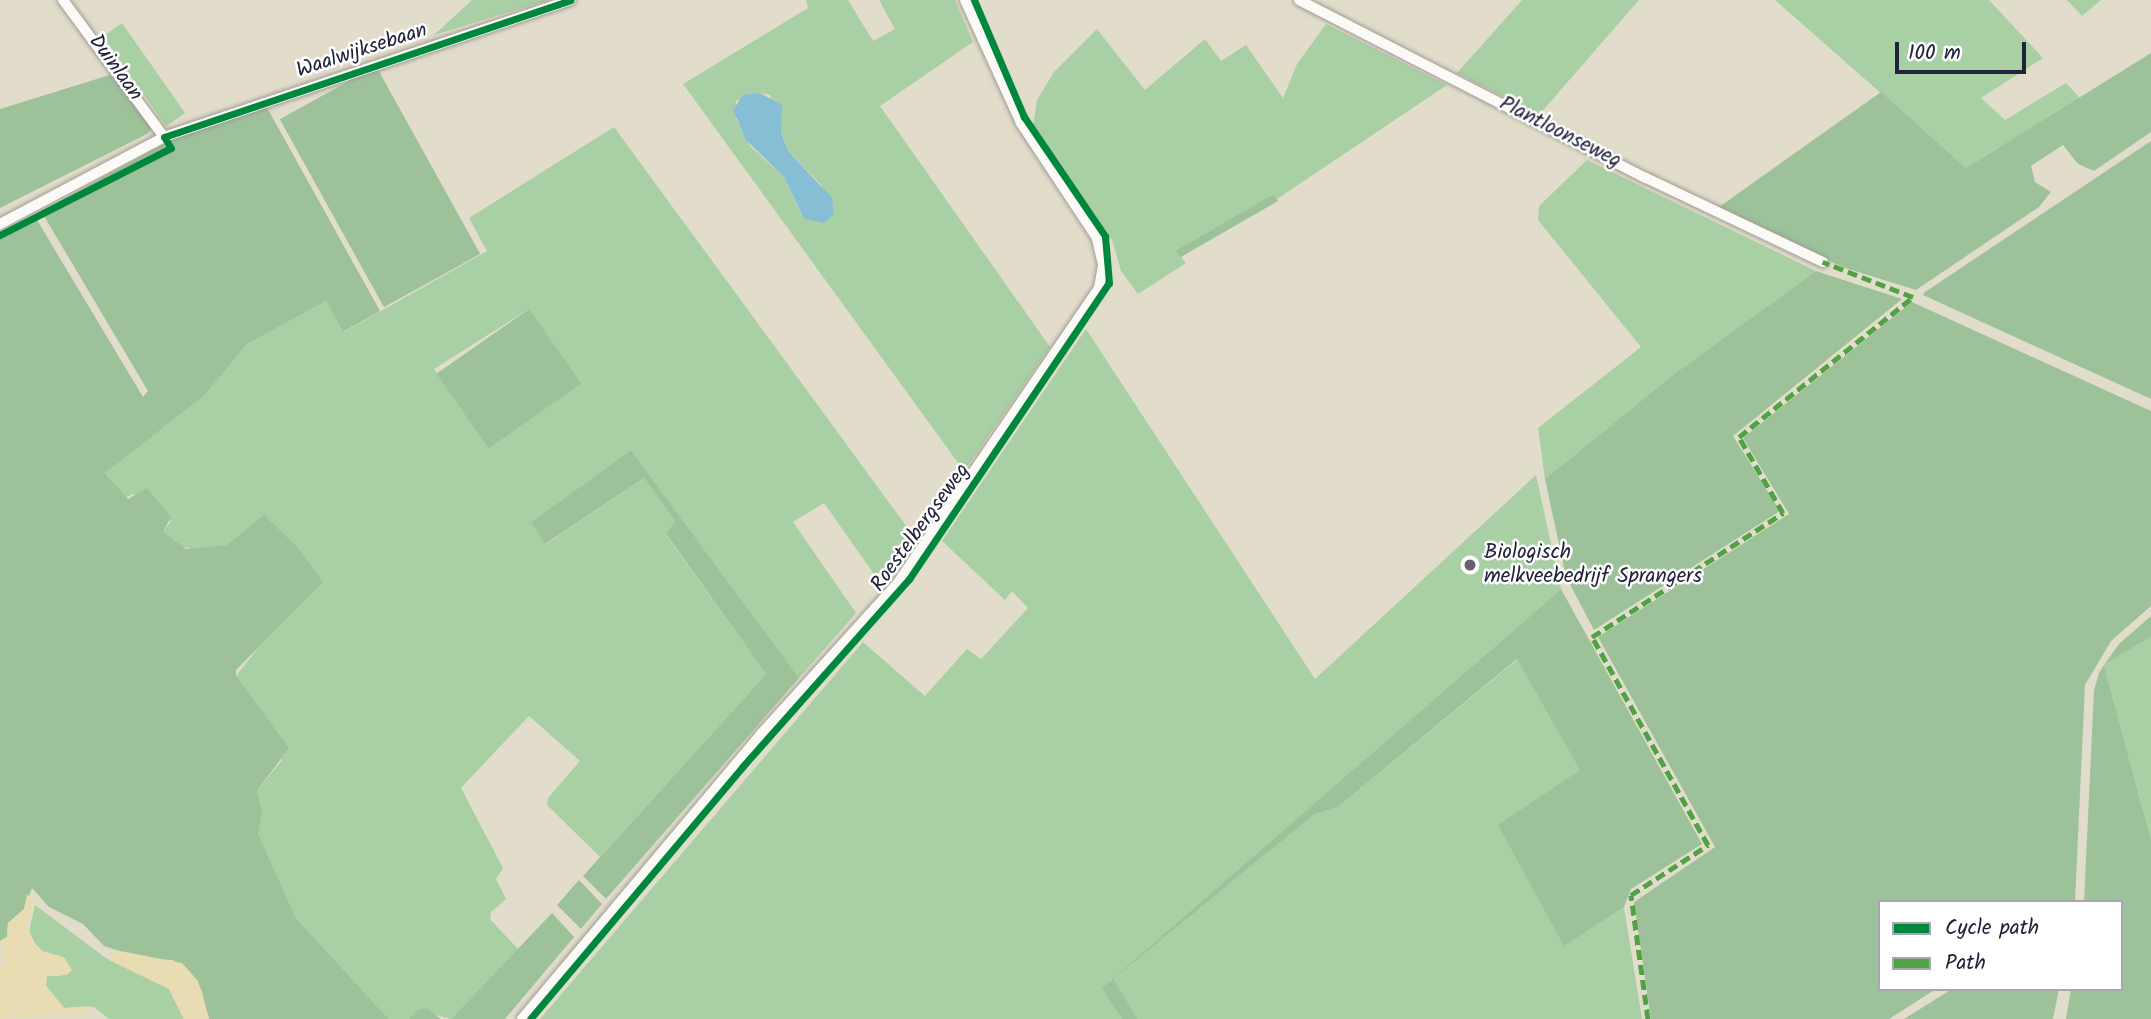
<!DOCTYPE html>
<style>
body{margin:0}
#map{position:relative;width:2151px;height:1019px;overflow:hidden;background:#e2ddcb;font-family:Kalam,sans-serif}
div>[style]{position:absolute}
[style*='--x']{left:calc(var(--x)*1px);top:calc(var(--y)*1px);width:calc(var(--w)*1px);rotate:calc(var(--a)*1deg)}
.green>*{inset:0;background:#a9d0a4;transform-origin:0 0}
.forest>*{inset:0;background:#9dc29a;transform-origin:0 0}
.sand>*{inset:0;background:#e9dbb2}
.water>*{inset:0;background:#86bed5}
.roads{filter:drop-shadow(0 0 2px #9f9c95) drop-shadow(0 0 2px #9f9c95)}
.minor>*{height:10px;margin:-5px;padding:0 5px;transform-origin:5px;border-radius:5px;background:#fbfaf7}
.quiet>*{height:5px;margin-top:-2.5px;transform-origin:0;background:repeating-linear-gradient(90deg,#50a245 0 10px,transparent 0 15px)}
.cycleway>*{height:7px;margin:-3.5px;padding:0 3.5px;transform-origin:3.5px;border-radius:3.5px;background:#00873e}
.dots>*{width:19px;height:19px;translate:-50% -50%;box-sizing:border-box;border:4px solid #fff;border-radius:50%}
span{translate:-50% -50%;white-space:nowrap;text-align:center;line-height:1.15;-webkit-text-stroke:5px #fff;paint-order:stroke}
.street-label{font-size:21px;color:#22223b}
.poi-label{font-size:21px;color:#22223b}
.left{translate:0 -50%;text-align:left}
.legend{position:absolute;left:1878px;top:900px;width:245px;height:91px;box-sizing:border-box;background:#fff;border:2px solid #a7a7b1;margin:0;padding:9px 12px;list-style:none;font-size:21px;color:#22223b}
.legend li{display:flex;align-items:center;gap:14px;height:35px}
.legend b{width:35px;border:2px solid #a7a7b1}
.scale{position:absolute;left:1895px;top:42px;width:131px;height:32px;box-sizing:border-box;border:4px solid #22223b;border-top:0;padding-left:9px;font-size:21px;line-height:24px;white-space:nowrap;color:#22223b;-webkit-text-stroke:5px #fff;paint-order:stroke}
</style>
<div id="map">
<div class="green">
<div style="clip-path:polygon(472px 0,549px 0,434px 35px)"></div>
<div style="clip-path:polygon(evenodd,806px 0,848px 0,873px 41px,895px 29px,879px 0,955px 0,973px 42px,880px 106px,1050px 347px,964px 471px,683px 84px,808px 8px,806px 0,760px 93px,770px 95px,788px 151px,822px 186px,802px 216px,784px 177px,750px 146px,736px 119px,736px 101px,760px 93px)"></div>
<div style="clip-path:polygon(1522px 0,1639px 0,1539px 115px,1457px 73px)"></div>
<div style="clip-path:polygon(1775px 0,1989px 0,2043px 58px,1981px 98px,2005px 120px,2066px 83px,2080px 98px,1966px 168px)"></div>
<div style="clip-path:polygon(2067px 0,2101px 0,2082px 16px)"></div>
<div style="left:122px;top:23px;width:110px;height:23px;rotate:55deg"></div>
<div style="clip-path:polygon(1326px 24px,1447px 85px,1277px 199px,1274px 194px,1181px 257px,1186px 263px,1138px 294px,1121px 271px,1112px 240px,1033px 125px,1037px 100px,1054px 72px,1097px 29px,1145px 90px,1205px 39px,1221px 61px,1246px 45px,1283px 98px,1297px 64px)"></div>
<div style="clip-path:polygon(evenodd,614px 127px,915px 538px,881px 584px,824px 503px,793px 522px,856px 613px,799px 678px,631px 450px,531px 522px,546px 544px,644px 478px,675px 521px,666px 535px,766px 674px,600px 857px,547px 805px,548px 798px,580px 761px,529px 716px,461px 788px,503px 868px,496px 879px,506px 899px,491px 912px,490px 919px,518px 949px,451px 1019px,417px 1010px,408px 1019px,389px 1019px,296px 918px,258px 833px,257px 791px,282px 760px,236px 676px,259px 647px,227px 545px,192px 549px,180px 546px,163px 532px,171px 521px,133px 494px,125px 498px,105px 472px,206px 394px,246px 345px,326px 301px,344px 332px,487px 251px,469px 218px,614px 127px,529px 309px,487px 441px,434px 369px,529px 309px)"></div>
<div style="clip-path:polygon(1587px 160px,1816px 271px,1674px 374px,1545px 479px,1538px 428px,1641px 347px,1538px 220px,1539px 206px)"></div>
<div style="clip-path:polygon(1086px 329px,1315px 679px,1536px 475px,1561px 589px,1128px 966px,1315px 814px,1338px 807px,1518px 659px,1581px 770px,1499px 825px,1564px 945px,1624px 907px,1642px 1019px,1138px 1019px,1112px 979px,1103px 988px,1122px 1019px,540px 1019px,863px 642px,925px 696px,967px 649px,981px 659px,1028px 608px,1012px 591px,1005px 600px,942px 541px)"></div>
<div style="clip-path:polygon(2151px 637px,2151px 840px,2104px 665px)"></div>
<div style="clip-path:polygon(35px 905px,106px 958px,169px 989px,184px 1019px,109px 1019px,94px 1007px,64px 1008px,44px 983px,46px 976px,61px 976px,60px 956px,39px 950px,29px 932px)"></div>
</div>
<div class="forest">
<div style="clip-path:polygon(2151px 53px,2151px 132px,2094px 171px,2078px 164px,2063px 145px,2031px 166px,2035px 182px,2051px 192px,2039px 207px,1916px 290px,1842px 267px,1719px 207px,1881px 92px,1966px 168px)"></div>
<div style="left:376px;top:66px;width:215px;height:110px;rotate:61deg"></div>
<div style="clip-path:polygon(116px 73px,153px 127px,147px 134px,0 208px,0 109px)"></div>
<div style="clip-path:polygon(265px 104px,380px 311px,343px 332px,326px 301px,246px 345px,206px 394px,105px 473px,128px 499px,147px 488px,171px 517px,163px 532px,186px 549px,227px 545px,264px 515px,299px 549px,323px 582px,236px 670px,236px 676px,289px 748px,257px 791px,262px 812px,258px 833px,296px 918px,389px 1019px,209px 1019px,201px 989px,173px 960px,144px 959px,104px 946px,83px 924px,49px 907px,32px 888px,24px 909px,8px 923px,7px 938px,0 941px,0 233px,34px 215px,143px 397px,148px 391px,41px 211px,175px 138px)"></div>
<div style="clip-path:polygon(2151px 141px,2151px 399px,1923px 295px,1925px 292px)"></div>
<div style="left:1274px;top:194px;width:8px;height:113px;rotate:60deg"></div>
<div style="clip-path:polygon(1816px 271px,1902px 299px,1733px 436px,1780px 511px,1594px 630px,1566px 577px,1545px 479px,1674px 374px)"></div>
<div style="clip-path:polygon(1912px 302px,2151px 411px,2151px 606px,2111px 641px,2085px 685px,2075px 902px,1880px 902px,1880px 989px,1936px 989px,1889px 1019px,1651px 1019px,1634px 902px,1715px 847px,1598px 637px,1789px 514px,1743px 438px)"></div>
<div style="left:529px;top:309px;width:91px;height:113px;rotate:55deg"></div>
<div style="clip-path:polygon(631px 450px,799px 678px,606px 899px,583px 876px,766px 674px,666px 534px,675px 521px,644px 478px,545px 544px,531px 522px)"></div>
<div style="clip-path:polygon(1561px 589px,1702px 844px,1631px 889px,1624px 907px,1564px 946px,1498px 825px,1580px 770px,1517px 659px,1338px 807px,1315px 814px,1113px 979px,1138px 1019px,1122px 1019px,1102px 988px)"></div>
<div style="clip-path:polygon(2151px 616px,2151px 637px,2104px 665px,2151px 840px,2151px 1019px,2066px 1019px,2071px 989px,2121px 989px,2121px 902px,2084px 902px,2094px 690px,2099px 673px,2104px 665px,2119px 644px)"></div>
<div style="clip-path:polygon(579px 880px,602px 904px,581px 929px,557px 905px)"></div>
<div style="clip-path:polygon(552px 913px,574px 937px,505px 1019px,451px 1019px)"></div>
<div style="clip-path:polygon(1952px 989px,2059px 989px,2053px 1019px,1904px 1019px)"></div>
<div style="clip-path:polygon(427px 1008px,441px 1019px,408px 1019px,417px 1010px)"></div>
</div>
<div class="sand">
<div style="clip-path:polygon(27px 894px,35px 905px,27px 924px,34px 943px,45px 953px,64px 957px,72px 970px,67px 975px,47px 976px,46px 987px,64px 1008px,91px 1006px,87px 1014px,0 1019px,0 967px,4px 962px,0 941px,7px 937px,8px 923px,24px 909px)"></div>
<div style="clip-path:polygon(115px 950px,182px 963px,198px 981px,209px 1019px,184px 1019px,169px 989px,109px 960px)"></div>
</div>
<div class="water">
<div style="clip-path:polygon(760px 93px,782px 105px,781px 131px,788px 151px,832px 198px,834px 214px,824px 223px,804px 219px,784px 177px,746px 140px,733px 110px,743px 95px)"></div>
</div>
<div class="roads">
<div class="minor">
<div style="--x:63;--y:0;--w:170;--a:53.6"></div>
<div style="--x:1299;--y:0;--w:390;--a:27.2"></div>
<div style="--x:1646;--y:178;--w:196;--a:25.4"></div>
<div style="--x:0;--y:224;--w:186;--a:-27.9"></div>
<div style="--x:164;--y:137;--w:429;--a:-18.6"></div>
<div style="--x:522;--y:1019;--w:372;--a:-50"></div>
<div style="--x:761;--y:734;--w:202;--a:-47.8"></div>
<div style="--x:897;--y:584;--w:358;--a:-55.7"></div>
<div style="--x:1099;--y:288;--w:23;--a:-80"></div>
<div style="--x:1103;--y:265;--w:28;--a:-103"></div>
<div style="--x:1097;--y:238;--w:138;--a:-123.5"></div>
<div style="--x:1021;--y:123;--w:135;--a:-114.5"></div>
</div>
</div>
<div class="quiet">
<div style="--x:1648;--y:1019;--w:125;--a:-97.8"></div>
<div style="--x:1631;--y:895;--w:92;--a:-33"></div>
<div style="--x:1708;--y:845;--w:238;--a:-119.1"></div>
<div style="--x:1592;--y:637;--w:228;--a:-33"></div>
<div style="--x:1783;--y:513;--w:88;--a:-120.1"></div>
<div style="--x:1739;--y:437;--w:223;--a:-38.8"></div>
<div style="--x:1913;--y:297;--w:97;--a:-158.7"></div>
</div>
<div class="cycleway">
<div style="--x:0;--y:235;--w:187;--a:-27"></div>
<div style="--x:167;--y:150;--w:4;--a:-27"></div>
<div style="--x:171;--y:148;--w:13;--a:-122"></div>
<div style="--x:164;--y:137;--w:429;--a:-18.6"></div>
<div style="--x:530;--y:1019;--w:331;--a:-49.9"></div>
<div style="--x:743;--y:766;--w:250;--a:-48.4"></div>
<div style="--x:909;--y:579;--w:357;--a:-56"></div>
<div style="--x:1109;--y:283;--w:47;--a:-94.9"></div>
<div style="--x:1105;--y:236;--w:144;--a:-124.2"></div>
<div style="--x:1024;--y:117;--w:127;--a:-113.1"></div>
</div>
<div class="dots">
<div style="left:1470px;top:565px;background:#65636d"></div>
</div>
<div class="street-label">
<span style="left:362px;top:51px;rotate:-18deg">Waalwijksebaan</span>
<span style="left:115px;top:68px;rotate:54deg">Duinlaan</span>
<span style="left:1560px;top:133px;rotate:27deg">Plantloonseweg</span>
<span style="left:921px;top:528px;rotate:-54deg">Roestelbergseweg</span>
</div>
<div class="poi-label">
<span class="left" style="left:1484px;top:565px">Biologisch<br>melkveebedrijf Sprangers</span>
</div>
<ul class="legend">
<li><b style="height:9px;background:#00873e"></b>Cycle path</li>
<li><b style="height:9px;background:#50a245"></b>Path</li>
</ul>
<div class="scale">100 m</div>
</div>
